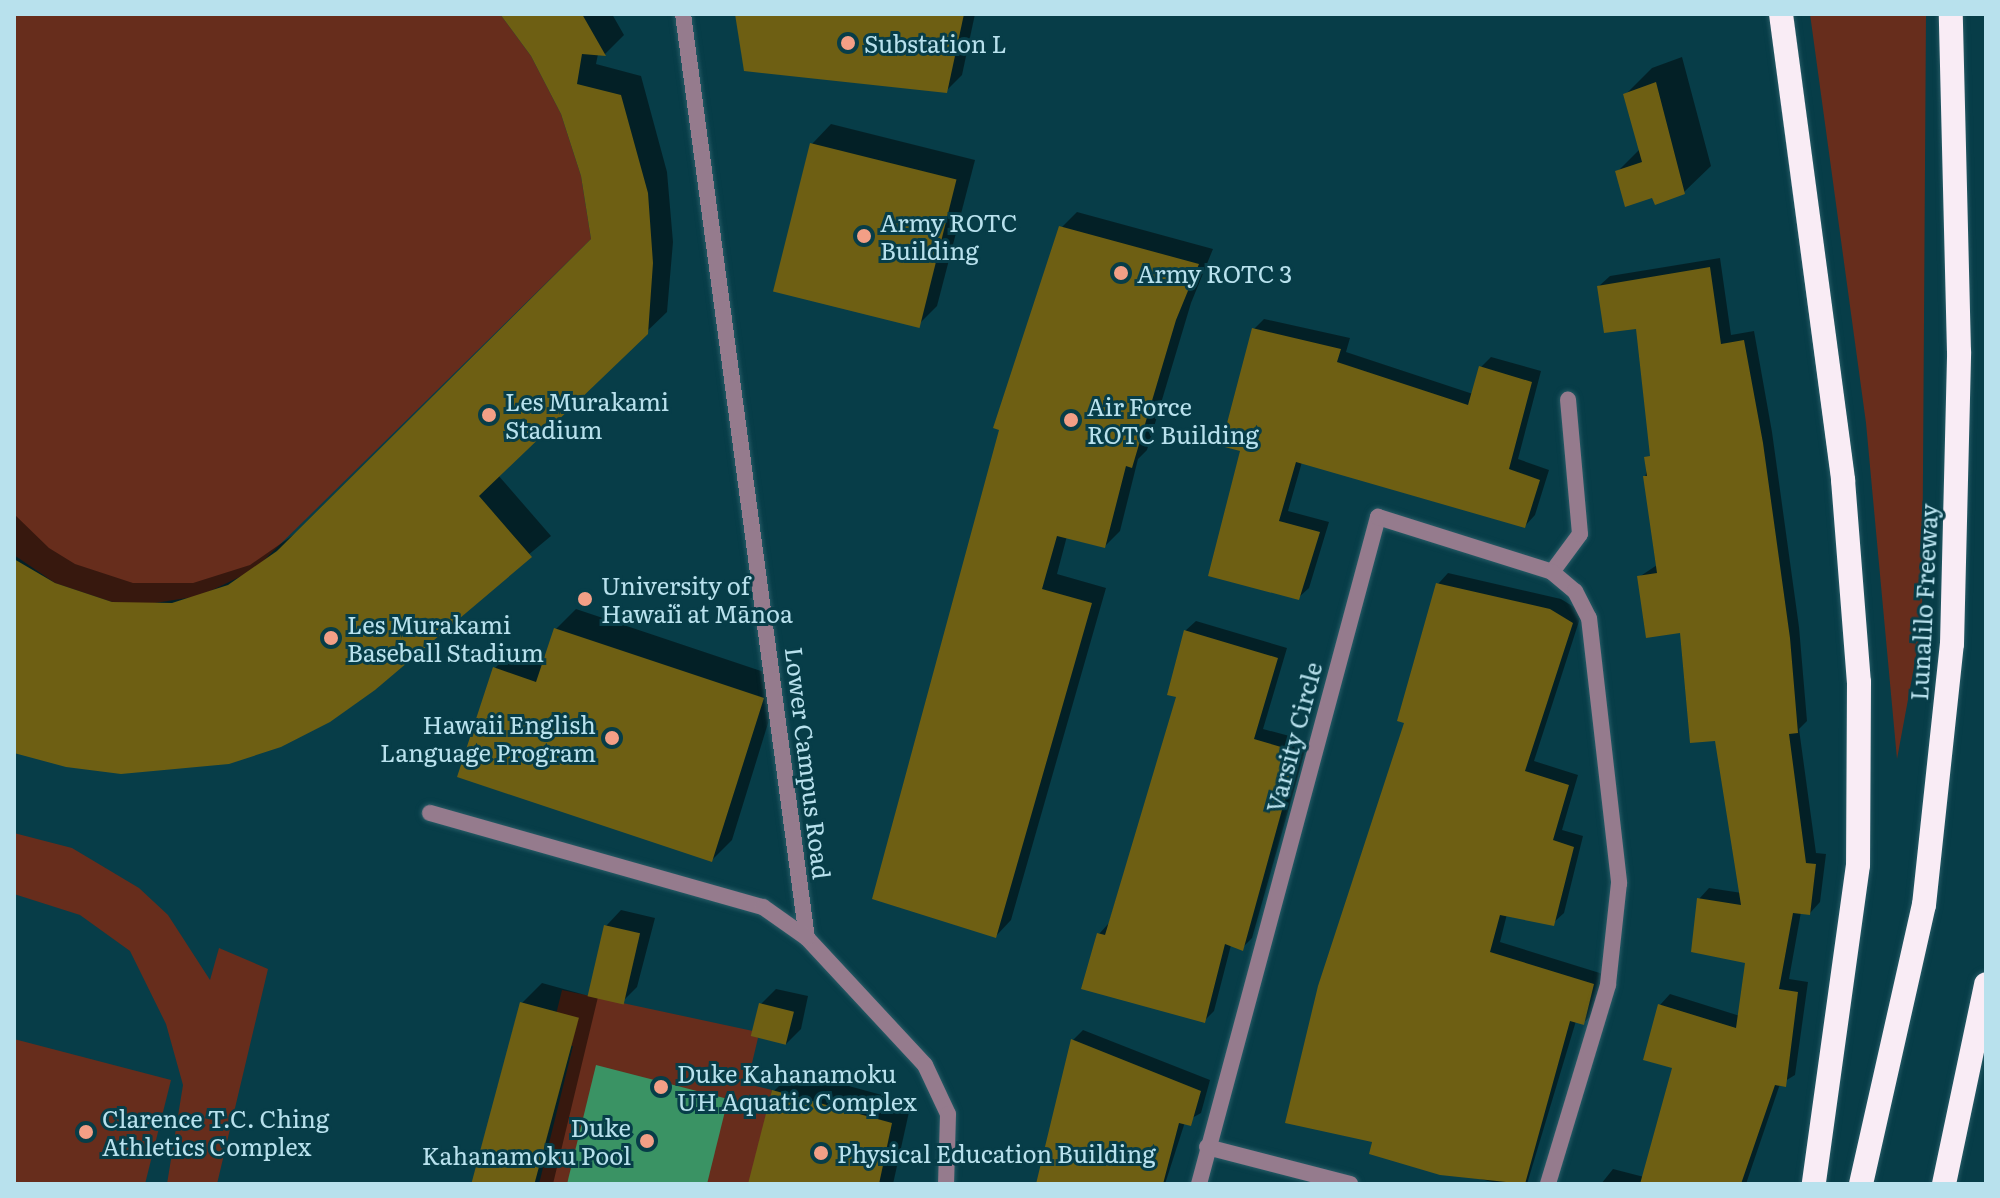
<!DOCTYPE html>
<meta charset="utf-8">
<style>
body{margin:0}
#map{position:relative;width:2000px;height:1198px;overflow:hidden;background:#073d48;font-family:Literata,serif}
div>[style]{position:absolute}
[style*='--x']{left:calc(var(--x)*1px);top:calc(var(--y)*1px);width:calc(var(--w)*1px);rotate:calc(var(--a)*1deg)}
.green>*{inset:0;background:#672d1c}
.water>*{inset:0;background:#3a9364}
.shadow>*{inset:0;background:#0007}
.building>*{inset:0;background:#6e5f13;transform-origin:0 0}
.roads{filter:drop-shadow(0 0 2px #275b66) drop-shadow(0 0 2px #275b66)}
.lane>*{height:16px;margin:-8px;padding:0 8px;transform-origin:8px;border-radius:8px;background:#957b8d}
.street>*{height:16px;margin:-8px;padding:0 8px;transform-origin:8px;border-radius:8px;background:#957b8d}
.highway>*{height:24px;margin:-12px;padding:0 12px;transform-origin:12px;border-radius:12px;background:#f9ecf5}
.dots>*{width:22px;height:22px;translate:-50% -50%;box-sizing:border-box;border:4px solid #073d48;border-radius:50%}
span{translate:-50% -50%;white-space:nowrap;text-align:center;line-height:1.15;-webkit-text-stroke:6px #073d48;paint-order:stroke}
.poi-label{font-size:24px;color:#b8e1ed}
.left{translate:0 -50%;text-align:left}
.right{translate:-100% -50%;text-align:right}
.street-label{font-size:24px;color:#b8e1ed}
.frame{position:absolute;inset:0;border:16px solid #b8e1ed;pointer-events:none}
</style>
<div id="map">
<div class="green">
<div style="clip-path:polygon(14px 14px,500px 14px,531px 56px,561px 114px,581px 176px,591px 239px,254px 570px,200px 596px,142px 605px,112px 602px,55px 583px,14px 555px)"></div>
<div style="clip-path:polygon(1810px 14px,1926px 14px,1922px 624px,1897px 759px,1866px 423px)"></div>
<div style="clip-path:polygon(14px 833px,72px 848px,139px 888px,168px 915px,210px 980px,219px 948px,268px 969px,217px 1184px,167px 1184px,183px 1085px,166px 1024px,130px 951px,80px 915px,14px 894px)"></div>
<div style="clip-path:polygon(562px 990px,753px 1031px,758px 1038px,747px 1084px,772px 1090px,750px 1184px,539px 1184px,573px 1046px,550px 1039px)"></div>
<div style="clip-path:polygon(14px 1039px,171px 1080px,145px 1184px,14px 1184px)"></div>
</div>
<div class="water">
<div style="clip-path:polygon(596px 1065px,728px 1099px,707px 1184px,567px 1184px)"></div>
</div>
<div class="shadow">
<div style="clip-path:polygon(503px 14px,612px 14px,624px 35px,605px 54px,598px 54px,596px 64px,641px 76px,667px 172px,673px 242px,667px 312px,498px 475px,551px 536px,329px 720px,14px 746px,14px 514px,49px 548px,75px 564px,133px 583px,193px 583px,250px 565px,299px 531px,593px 240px,583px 175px,562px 113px,532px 55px)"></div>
<div style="clip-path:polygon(737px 14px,975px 14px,962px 75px,946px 91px)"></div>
<div style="clip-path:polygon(1682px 57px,1711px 166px,1684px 192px,1654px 195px,1618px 171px,1640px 149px,1625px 95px,1652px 68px)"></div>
<div style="clip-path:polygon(831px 124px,975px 160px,937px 306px,917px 326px,812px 144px)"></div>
<div style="clip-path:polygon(1077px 212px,1213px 249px,1191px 303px,1147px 450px,1138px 459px,1120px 531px,1105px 546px,1067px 536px,1057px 574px,1106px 588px,1011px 920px,996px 936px,1061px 228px)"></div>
<div style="clip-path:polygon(1720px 258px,1731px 335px,1754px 331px,1772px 432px,1799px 627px,1807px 721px,1799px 729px,1816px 853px,1826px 854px,1820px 902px,1810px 913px,1801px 912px,1789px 979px,1808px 982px,1795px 1075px,1780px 1084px,1746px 1184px,1601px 1184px,1613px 1169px,1644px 1177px,1675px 1067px,1660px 1005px,1670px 994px,1740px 1016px,1748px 962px,1699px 899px,1709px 888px,1742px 893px,1716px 739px,1682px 631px,1639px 577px,1657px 565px,1645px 477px,1652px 453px,1638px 327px,1599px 286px,1610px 276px)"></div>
<div style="clip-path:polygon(1264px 319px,1350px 338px,1346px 352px,1473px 394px,1481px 367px,1491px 357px,1541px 371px,1518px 459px,1549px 470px,1535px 515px,1525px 526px,1302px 462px,1288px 511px,1329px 522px,1309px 588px,1298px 598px,1243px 450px,1254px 329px)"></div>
<div style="clip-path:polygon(1448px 573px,1561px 599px,1582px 612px,1534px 761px,1578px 775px,1562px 830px,1583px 836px,1564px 913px,1553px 923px,1507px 914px,1500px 942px,1603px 974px,1594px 1013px,1583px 1023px,1576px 1021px,1527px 1184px,1501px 1184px,1371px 1153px,1407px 722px,1438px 584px)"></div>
<div style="clip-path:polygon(576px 609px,782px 678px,732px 840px,712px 860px,495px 668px,515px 648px,546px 659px,556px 629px)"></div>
<div style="clip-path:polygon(1196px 621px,1287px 648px,1263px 729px,1308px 741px,1252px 938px,1242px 948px,1231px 945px,1214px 1011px,1204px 1021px,1099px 934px,1109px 923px,1178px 696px,1185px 631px)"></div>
<div style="clip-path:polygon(621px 910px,655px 918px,637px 987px,621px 1003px,598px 997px,553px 1184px,478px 1184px,522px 1003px,542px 983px,589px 996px,606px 926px)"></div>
<div style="clip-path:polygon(776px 989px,808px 996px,801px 1029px,786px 1044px,761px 1004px)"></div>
<div style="clip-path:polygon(1083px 1030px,1210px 1080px,1201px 1113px,1185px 1122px,1165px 1184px,1039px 1184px,1073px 1040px)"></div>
<div style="clip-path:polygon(794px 1071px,911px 1103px,893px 1184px,750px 1184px,774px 1091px)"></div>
</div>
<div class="building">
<div style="clip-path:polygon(500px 14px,582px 14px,606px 56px,582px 54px,577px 84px,621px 95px,648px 193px,653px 263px,648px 334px,479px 496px,532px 557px,375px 690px,330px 722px,281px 747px,229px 764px,121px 774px,66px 767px,14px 753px,14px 559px,55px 583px,112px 602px,172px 603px,228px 585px,277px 551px,591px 239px,581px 176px,561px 114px,531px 56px)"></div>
<div style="clip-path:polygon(735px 14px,964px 14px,947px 93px,744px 71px)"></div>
<div style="clip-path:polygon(1656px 82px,1685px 194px,1655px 205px,1652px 198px,1625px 207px,1615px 171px,1642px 162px,1623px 94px)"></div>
<div style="left:810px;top:143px;width:151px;height:153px;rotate:14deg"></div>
<div style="clip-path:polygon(1059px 226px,1199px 264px,1176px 320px,1132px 468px,1126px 466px,1105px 548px,1057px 536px,1042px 589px,1092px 603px,996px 938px,872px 899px,999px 430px,993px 428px)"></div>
<div style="clip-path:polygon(1710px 267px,1721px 344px,1744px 340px,1763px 443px,1790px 638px,1798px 733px,1789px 734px,1806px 863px,1816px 864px,1810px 915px,1793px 913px,1779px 989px,1798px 992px,1786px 1087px,1775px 1085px,1741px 1184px,1640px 1184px,1672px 1068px,1643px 1060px,1658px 1004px,1736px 1028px,1745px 963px,1691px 952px,1697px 898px,1741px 905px,1715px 741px,1690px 743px,1680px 633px,1646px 638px,1637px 576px,1657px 573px,1643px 476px,1647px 476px,1644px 457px,1650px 456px,1636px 329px,1604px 333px,1597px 286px)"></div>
<div style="clip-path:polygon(1252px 328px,1341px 349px,1337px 362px,1468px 405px,1479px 366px,1532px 382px,1509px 469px,1540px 480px,1525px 528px,1296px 462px,1279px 521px,1320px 532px,1299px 600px,1208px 576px,1240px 451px,1221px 446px)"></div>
<div style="clip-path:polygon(1436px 583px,1550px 609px,1573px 623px,1525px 771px,1569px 785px,1553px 840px,1574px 847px,1554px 926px,1500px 915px,1490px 952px,1594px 984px,1584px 1025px,1570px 1021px,1525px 1184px,1440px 1175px,1369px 1154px,1372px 1142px,1285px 1123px,1318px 986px,1404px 723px,1397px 721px)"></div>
<div style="clip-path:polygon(554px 628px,764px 698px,712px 862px,457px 777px,493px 667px,536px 682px)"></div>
<div style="clip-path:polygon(1184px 630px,1278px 658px,1254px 739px,1298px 752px,1243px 951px,1225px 944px,1205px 1023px,1081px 989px,1097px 933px,1105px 935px,1176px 697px,1167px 695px)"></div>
<div style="left:604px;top:925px;width:37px;height:73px;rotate:13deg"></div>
<div style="left:520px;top:1002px;width:61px;height:187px;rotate:15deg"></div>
<div style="left:759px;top:1003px;width:36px;height:34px;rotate:14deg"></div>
<div style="clip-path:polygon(1071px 1039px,1201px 1091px,1191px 1126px,1179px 1123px,1163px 1184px,1036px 1184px)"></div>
<div style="clip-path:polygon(772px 1090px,892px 1123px,879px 1184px,748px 1184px)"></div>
</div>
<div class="roads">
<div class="lane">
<div style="--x:683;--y:14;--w:932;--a:82.36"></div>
<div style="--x:807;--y:938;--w:173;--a:47.1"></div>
<div style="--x:925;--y:1065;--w:54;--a:64.9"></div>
<div style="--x:948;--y:1114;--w:70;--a:91.6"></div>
<div style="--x:430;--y:813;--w:346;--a:15.8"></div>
<div style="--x:763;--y:907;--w:54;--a:35.2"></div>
</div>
<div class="street">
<div style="--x:1552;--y:572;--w:47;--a:-53.6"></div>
<div style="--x:1580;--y:534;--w:135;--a:-95.1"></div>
<div style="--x:1207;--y:1147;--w:148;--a:14.5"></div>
<div style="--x:1199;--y:1184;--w:691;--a:-74.98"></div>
<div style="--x:1378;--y:517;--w:182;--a:17.5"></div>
<div style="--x:1552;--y:572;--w:30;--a:40"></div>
<div style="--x:1575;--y:591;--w:30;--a:63"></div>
<div style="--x:1589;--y:618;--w:267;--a:83.5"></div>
<div style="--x:1619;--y:883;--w:103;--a:96.2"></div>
<div style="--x:1608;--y:985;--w:208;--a:106.8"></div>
</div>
<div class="highway">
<div style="--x:1781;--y:14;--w:470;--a:82.4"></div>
<div style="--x:1843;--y:480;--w:203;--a:85.5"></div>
<div style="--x:1859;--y:682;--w:183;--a:90.3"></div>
<div style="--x:1858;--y:865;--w:322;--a:97.9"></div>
<div style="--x:1861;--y:1184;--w:286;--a:-77.3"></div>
<div style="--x:1924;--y:905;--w:262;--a:-83.9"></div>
<div style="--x:1952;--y:644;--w:292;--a:-88.6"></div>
<div style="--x:1959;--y:352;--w:338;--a:-91.4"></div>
<div style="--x:1944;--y:1184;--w:204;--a:-78.1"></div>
</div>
</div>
<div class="dots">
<div style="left:848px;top:43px;background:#f39f86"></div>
<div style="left:864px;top:236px;background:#f39f86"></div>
<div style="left:1121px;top:273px;background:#f39f86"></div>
<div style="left:489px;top:415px;background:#f39f86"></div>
<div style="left:1071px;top:420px;background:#f39f86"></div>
<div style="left:585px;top:599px;background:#f39f86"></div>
<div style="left:331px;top:638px;background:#f39f86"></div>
<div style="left:612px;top:738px;background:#f39f86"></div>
<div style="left:661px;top:1087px;background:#f39f86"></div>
<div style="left:86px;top:1132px;background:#f39f86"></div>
<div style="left:647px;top:1141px;background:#f39f86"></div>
<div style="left:821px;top:1153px;background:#f39f86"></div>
</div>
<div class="poi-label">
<span class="left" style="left:864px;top:43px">Substation L</span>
<span class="left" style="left:880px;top:236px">Army ROTC<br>Building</span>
<span class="left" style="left:1137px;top:273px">Army ROTC 3</span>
<span class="left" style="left:505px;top:415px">Les Murakami<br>Stadium</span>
<span class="left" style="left:1087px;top:420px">Air Force<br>ROTC Building</span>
<span class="left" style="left:601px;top:599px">University of<br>Hawaiʻi at Mānoa</span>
<span class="left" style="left:347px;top:638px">Les Murakami<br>Baseball Stadium</span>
<span class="right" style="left:596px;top:738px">Hawaii English<br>Language Program</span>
<span class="left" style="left:677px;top:1087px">Duke Kahanamoku<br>UH Aquatic Complex</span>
<span class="left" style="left:102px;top:1132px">Clarence T.C. Ching<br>Athletics Complex</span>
<span class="right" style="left:631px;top:1141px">Duke<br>Kahanamoku Pool</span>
<span class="left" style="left:837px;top:1153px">Physical Education Building</span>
</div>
<div class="street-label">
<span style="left:1923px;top:602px;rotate:-87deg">Lunalilo Freeway</span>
<span style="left:1293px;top:737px;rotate:-75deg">Varsity Circle</span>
<span style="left:809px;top:763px;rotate:83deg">Lower Campus Road</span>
</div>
<div class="frame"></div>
</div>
